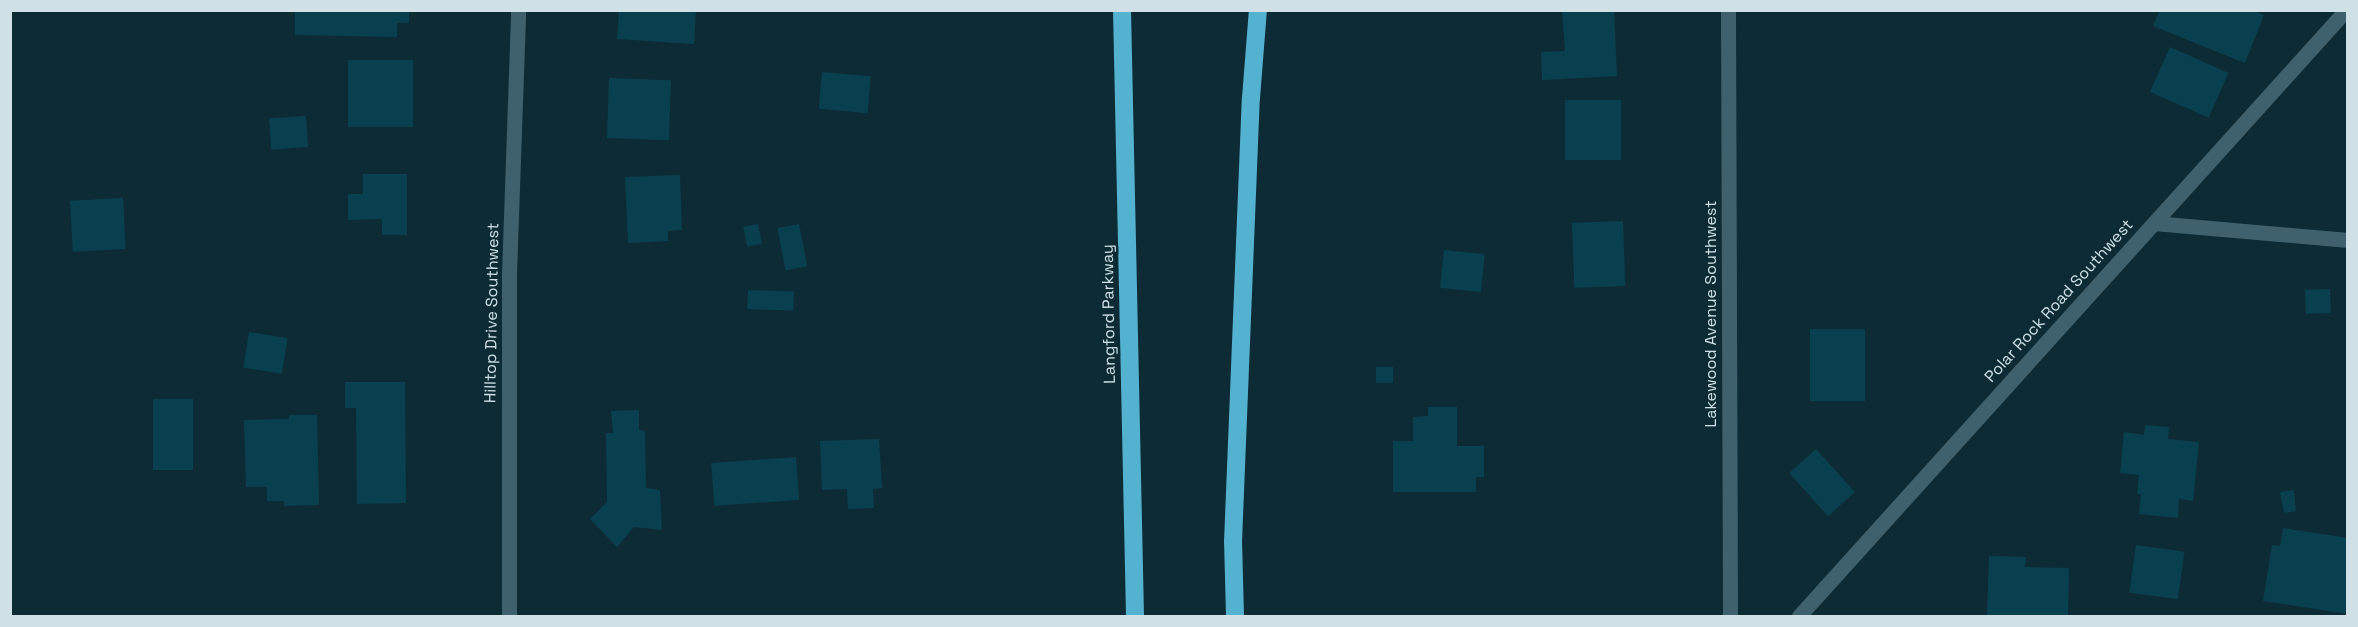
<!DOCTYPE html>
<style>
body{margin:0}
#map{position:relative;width:2358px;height:627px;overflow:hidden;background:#0d2b34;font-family:"Space Grotesk",sans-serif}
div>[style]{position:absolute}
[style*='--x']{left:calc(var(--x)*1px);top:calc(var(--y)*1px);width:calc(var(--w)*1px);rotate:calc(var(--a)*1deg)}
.building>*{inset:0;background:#09404f;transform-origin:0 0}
.minor>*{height:15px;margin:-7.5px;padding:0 7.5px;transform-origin:7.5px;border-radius:7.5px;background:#3f616d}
.tertiary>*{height:15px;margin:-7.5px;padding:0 7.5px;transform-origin:7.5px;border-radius:7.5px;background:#3f616d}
.motorway>*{height:18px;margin:-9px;padding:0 9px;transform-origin:9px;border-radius:9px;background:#54b2d1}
span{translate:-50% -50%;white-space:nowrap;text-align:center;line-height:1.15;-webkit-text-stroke:5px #0d2b34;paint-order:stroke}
.street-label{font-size:16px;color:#cfe0e6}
.frame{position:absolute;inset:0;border:12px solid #cfe0e6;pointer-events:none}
</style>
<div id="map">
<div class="building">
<div style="clip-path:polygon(295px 10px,409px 10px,409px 23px,397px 23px,397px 37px,295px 35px)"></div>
<div style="clip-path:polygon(619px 10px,696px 10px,694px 44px,617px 39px)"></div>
<div style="clip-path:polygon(1562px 10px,1614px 10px,1617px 76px,1542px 80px,1541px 52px,1565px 51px)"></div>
<div style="clip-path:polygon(2160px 10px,2252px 10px,2264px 15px,2245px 63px,2153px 26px)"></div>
<div style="left:2170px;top:47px;width:64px;height:49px;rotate:24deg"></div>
<div style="left:348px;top:60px;width:65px;height:67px"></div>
<div style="left:822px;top:72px;width:49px;height:37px;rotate:5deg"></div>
<div style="left:609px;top:78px;width:62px;height:60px;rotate:2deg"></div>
<div style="left:1621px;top:100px;width:60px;height:56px;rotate:90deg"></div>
<div style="left:306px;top:116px;width:31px;height:37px;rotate:86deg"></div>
<div style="clip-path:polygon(363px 174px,407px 174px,407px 235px,382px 235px,382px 219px,348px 220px,348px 194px,363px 194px)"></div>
<div style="clip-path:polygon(680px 175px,682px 230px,668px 231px,668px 241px,628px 243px,625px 177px)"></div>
<div style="left:123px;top:198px;width:51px;height:53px;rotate:87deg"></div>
<div style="left:1623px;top:221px;width:65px;height:51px;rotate:88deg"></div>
<div style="left:758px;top:224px;width:20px;height:15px;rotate:79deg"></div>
<div style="left:799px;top:224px;width:43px;height:22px;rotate:79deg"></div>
<div style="left:1444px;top:250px;width:41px;height:38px;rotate:6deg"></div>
<div style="left:2330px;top:289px;width:24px;height:25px;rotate:88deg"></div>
<div style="left:748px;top:290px;width:46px;height:19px;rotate:2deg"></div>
<div style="left:1810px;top:329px;width:55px;height:72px"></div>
<div style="left:249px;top:332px;width:39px;height:36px;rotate:9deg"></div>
<div style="left:1376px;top:367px;width:17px;height:16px"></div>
<div style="clip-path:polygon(345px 382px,405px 382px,406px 503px,357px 504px,356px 408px,345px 408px)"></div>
<div style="left:153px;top:399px;width:40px;height:71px"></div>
<div style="clip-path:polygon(1428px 407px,1457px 407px,1457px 446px,1484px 446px,1484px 477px,1476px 477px,1476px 492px,1393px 492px,1393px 441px,1413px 441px,1413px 417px,1428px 416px)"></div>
<div style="clip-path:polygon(639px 410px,639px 430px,645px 431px,646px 488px,660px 490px,662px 530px,634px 527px,617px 547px,590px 519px,607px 502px,606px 433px,613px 433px,611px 411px)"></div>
<div style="clip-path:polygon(289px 415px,317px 415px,319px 505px,284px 506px,284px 501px,267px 501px,267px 487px,246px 487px,244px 420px,289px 419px)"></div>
<div style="clip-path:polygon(2145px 425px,2169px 427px,2168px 439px,2199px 442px,2193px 501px,2179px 499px,2178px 518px,2139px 514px,2141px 494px,2137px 494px,2139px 475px,2120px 473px,2124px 432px,2144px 435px)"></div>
<div style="clip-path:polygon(879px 439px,882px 488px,873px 489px,874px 508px,848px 509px,847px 489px,822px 490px,820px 441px)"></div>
<div style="left:1816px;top:449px;width:58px;height:36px;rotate:48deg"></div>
<div style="left:796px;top:457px;width:43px;height:85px;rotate:86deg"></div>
<div style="clip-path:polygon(2294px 490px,2296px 511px,2284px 513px,2280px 492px)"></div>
<div style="clip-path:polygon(2283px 528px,2348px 538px,2348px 614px,2263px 601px,2272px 545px,2280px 546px)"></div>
<div style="left:2136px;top:545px;width:49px;height:48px;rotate:8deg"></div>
<div style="clip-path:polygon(1989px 556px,2026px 557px,2025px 567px,2069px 568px,2068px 616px,1987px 615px)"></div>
</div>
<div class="minor">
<div style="--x:2154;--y:223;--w:195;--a:5"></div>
<div style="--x:509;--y:616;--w:342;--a:-90"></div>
<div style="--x:509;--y:274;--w:264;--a:-88"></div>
<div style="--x:1799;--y:616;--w:816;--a:-47.93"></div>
</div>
<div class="tertiary">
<div style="--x:1728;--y:10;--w:606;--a:89.81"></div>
</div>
<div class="motorway">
<div style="--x:1122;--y:10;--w:606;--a:88.77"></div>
<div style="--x:1235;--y:616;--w:74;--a:-91.5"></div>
<div style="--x:1233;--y:542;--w:444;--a:-87.7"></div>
<div style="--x:1251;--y:98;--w:88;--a:-85.5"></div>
</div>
<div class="street-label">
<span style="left:2059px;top:301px;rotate:-48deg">Polar Rock Road Southwest</span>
<span style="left:492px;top:313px;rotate:-89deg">Hilltop Drive Southwest</span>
<span style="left:1109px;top:314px;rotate:-91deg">Langford Parkway</span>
<span style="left:1711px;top:314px;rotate:-90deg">Lakewood Avenue Southwest</span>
</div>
<div class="frame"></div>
</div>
